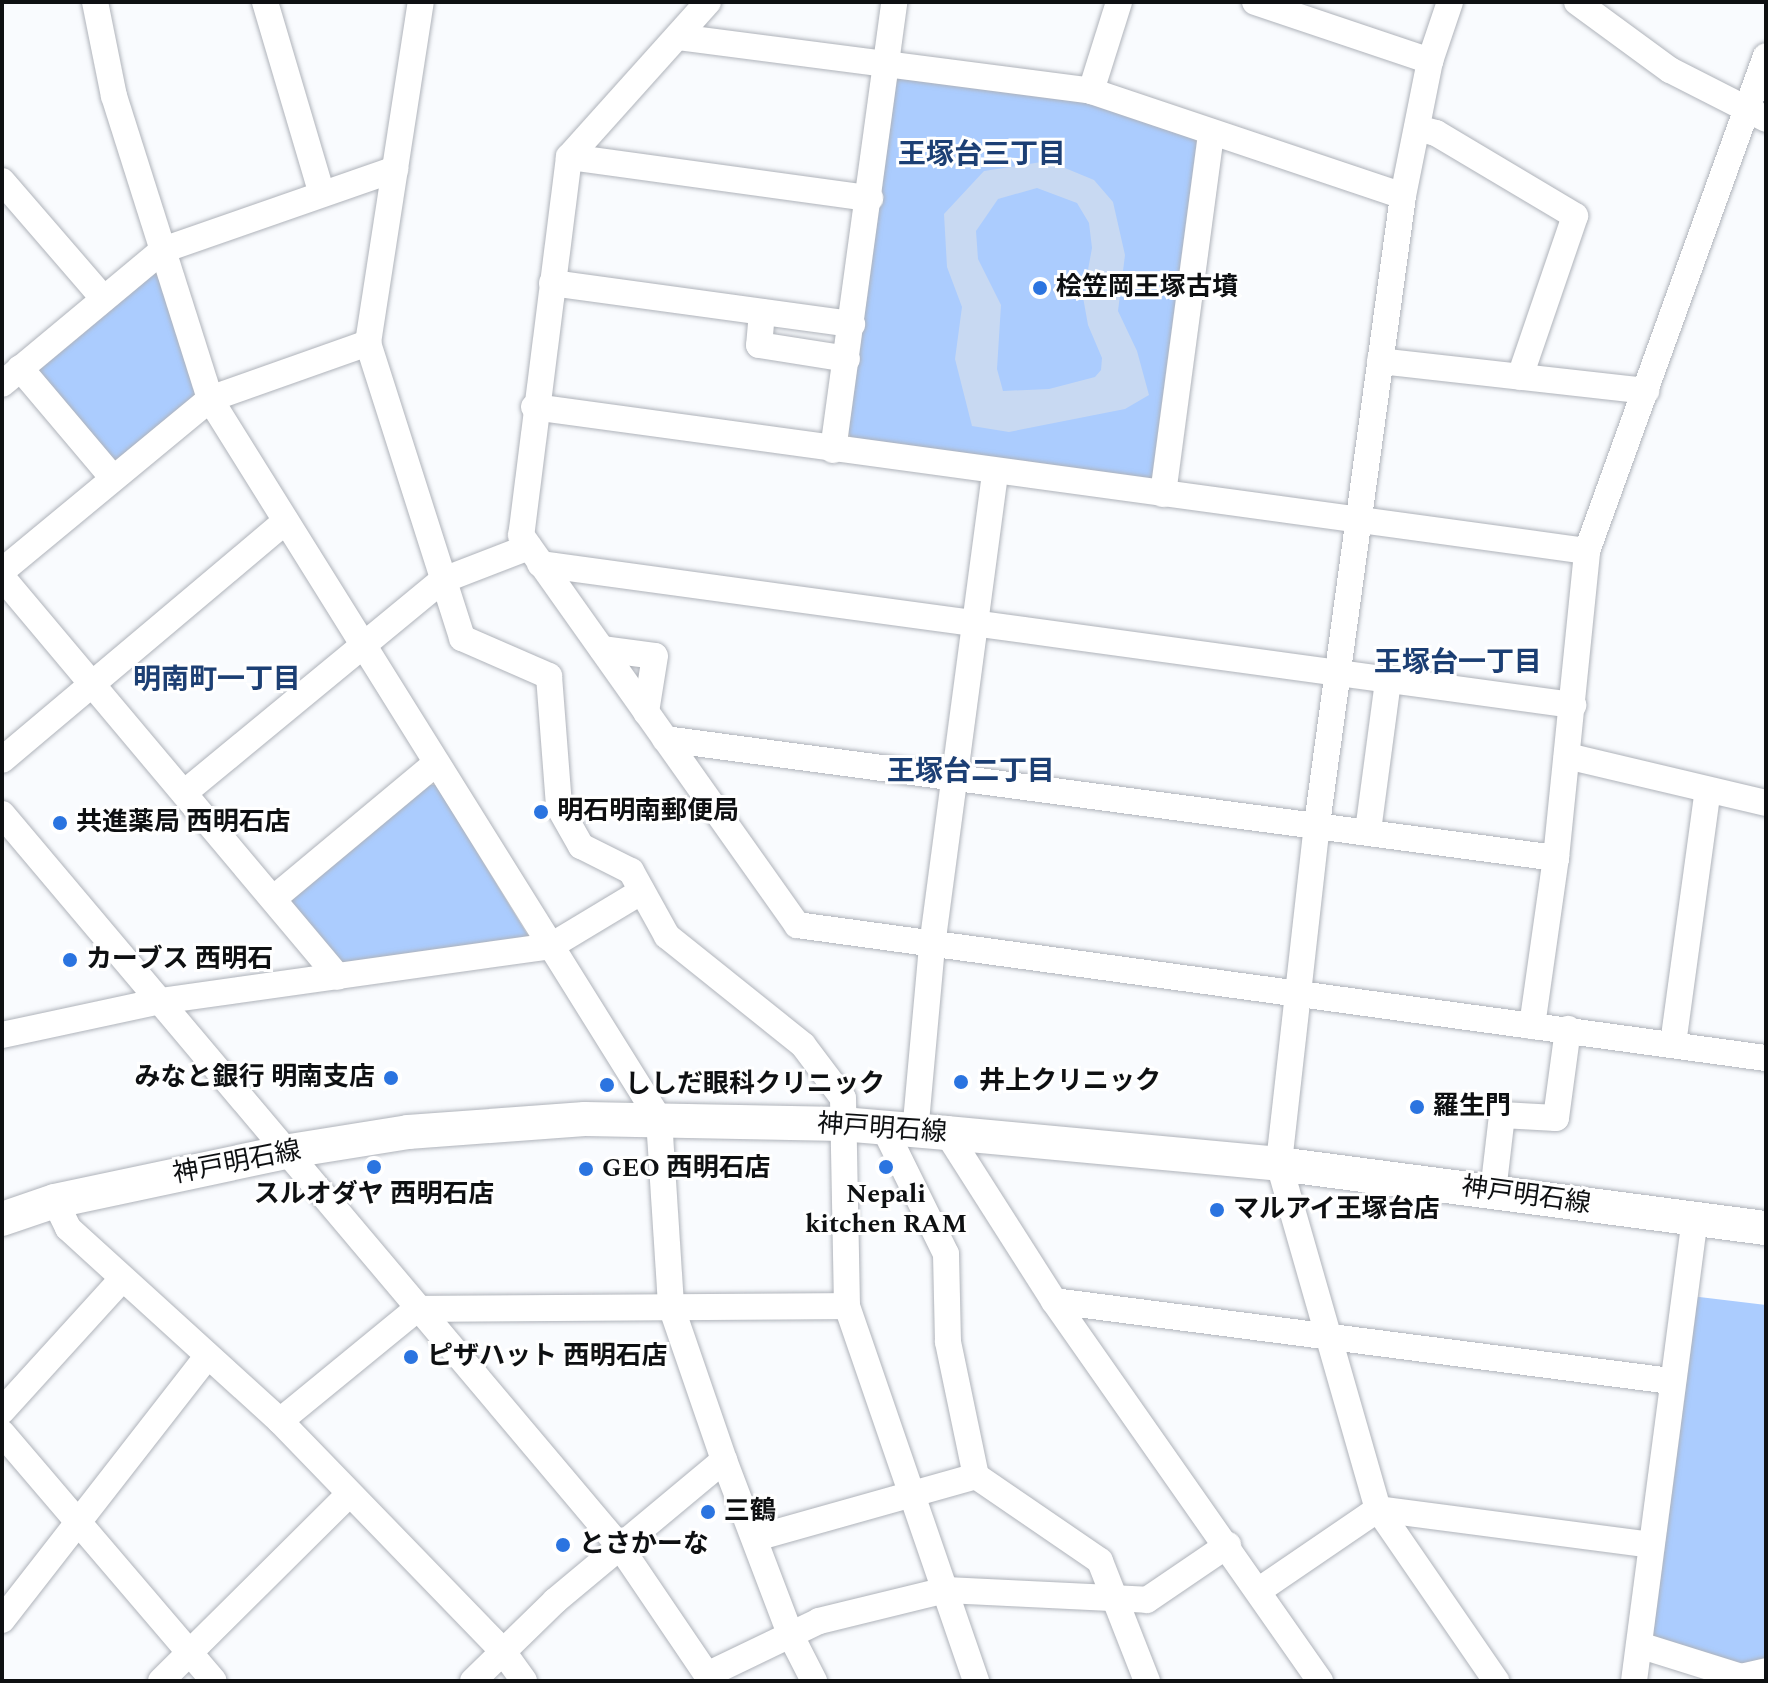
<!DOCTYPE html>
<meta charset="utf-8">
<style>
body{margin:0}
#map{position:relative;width:1768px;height:1683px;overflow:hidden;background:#f9fbfe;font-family:Spectral,"Noto Sans JP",serif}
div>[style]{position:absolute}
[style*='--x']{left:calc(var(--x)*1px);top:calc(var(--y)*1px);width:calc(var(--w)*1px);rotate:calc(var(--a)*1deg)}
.green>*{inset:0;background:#abccfe}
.water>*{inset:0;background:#c8d9f2}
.roads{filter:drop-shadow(0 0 2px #afb3ba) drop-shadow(0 0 2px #afb3ba)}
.minor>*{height:26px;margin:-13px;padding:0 13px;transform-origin:13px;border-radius:13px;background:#fff}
.major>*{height:34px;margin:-17px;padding:0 17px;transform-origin:17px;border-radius:17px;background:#fff}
.dots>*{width:22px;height:22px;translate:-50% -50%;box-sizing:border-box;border:4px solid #fff;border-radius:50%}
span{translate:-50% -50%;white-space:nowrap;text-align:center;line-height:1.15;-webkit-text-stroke:6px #fff;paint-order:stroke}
.poi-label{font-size:26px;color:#0e1012;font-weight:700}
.left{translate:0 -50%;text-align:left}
.right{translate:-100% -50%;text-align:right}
.street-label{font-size:26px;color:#0e1012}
.neighbourhood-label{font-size:28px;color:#1c3f74;font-weight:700}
.frame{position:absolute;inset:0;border:4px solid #0e1012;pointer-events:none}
</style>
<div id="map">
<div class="green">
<div style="clip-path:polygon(896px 78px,1084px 99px,1197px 132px,1203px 148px,1160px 475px,1146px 484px,853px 444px,847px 428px)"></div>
<div style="clip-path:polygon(159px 268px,198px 390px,194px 402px,116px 465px,36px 368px)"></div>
<div style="clip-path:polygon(425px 785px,436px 785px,529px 937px,348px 967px,335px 962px,291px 907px,291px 896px)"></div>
<div style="clip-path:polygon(1691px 1296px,1766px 1305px,1766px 1681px,1654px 1639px,1647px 1630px)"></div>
</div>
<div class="water">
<div style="clip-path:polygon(evenodd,1048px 161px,1094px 180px,1113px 202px,1125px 255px,1118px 311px,1137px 351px,1149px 395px,1125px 409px,1009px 432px,972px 426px,955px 359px,962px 307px,947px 267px,944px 214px,984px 171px,1048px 161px,1037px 188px,1077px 203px,1089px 223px,1092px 248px,1083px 297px,1088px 325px,1102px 358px,1101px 370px,1095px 377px,1049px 389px,1003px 391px,997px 369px,1001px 305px,978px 259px,976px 231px,998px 199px,1037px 188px)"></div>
</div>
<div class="roads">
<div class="minor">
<div style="--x:95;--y:2;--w:96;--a:78.6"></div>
<div style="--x:114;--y:96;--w:318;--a:72.4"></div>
<div style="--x:210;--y:399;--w:849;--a:58.05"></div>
<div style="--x:659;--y:1119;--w:187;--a:86.3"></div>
<div style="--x:671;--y:1306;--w:163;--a:71"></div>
<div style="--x:724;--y:1460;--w:186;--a:69.2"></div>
<div style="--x:790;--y:1634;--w:53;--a:62.9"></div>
<div style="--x:265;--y:2;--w:200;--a:73.5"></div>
<div style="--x:708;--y:2;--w:208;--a:131.9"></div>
<div style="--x:569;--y:157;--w:381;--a:97.2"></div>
<div style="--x:521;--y:535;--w:478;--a:54.7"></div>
<div style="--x:797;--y:925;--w:978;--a:7.82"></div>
<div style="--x:1255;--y:2;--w:185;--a:18.6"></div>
<div style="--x:1450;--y:2;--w:62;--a:108.7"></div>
<div style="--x:1430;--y:61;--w:138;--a:101.3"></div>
<div style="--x:1403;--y:196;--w:634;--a:97.8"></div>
<div style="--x:1317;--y:824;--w:342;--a:96.4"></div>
<div style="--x:1279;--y:1164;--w:359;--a:74"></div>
<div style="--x:1378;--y:1509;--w:209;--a:55.5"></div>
<div style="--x:1577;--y:2;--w:115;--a:36.2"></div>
<div style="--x:1670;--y:70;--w:108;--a:27"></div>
<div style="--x:678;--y:37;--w:417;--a:7.4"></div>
<div style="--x:1091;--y:91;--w:329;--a:18.6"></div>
<div style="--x:1091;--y:91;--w:93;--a:-72.5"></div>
<div style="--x:1417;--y:128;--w:20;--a:15"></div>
<div style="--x:1436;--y:133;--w:162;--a:30.8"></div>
<div style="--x:1575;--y:216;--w:170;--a:108.9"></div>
<div style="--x:569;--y:157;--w:304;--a:7.8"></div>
<div style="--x:2;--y:181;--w:153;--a:49.2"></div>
<div style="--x:552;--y:283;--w:303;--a:7.8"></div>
<div style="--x:762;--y:312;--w:33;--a:95"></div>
<div style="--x:759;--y:345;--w:89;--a:9"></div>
<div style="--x:368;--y:343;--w:310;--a:72.3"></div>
<div style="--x:462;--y:638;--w:95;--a:23.6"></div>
<div style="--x:549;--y:676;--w:131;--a:85.6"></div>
<div style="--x:559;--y:807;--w:45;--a:60.6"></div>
<div style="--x:581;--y:846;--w:56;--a:26.6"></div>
<div style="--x:631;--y:871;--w:74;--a:61"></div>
<div style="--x:667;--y:936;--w:174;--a:38.7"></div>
<div style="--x:803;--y:1045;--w:66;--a:53"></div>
<div style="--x:843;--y:1098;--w:208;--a:88.9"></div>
<div style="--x:847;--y:1306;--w:397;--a:71"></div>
<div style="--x:1380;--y:361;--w:268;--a:6.4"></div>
<div style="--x:20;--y:368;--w:144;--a:49.8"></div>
<div style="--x:2;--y:384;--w:209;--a:-39.8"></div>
<div style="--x:163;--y:250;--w:246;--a:-19.2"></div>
<div style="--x:534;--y:407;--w:1063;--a:7.79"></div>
<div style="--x:833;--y:450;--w:452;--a:-82.2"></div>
<div style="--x:1163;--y:494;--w:364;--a:-82.4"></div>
<div style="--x:540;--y:564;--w:1043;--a:7.77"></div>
<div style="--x:2;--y:571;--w:270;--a:-39.6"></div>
<div style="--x:210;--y:399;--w:168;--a:-19.5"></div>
<div style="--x:368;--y:343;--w:345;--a:-81.2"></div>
<div style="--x:2;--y:577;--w:522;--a:49.97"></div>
<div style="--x:602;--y:649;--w:53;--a:7.5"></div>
<div style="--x:655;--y:656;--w:57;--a:99.1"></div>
<div style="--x:665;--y:739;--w:899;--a:7.61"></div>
<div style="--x:1567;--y:756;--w:204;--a:13.3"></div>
<div style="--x:2;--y:760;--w:371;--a:-40.1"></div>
<div style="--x:184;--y:793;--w:333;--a:-39.5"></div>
<div style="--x:441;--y:581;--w:94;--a:-21.1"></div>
<div style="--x:2;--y:814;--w:960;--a:49.86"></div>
<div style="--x:621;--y:1548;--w:161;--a:55.9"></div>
<div style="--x:1368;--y:831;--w:151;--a:-82.4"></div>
<div style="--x:273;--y:899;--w:212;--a:-39.8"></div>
<div style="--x:1532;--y:1026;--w:170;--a:-81.9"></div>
<div style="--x:1556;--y:858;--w:309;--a:-84.2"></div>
<div style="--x:1587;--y:551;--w:526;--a:-70.12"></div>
<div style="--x:2;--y:1035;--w:162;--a:-12.1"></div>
<div style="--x:160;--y:1001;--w:395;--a:-8"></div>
<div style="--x:551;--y:946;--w:106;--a:-31.1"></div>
<div style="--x:1673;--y:1044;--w:256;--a:-82.2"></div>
<div style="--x:885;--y:1130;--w:138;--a:63.8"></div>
<div style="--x:946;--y:1254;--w:88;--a:88.7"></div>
<div style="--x:948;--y:1342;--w:137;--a:78.2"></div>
<div style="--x:976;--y:1476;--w:150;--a:34.4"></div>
<div style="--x:1100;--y:1561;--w:129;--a:68.6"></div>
<div style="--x:915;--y:1133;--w:188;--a:-84.8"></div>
<div style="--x:932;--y:946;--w:477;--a:-82.4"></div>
<div style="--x:947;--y:1133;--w:199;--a:57.5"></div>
<div style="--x:1054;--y:1301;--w:464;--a:55"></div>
<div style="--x:1493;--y:1192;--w:78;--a:-83.3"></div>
<div style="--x:1502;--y:1115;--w:54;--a:3.2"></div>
<div style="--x:1556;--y:1118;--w:90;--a:-82.3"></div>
<div style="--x:55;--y:1201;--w:30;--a:64"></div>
<div style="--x:68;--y:1228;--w:287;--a:42.3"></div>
<div style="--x:280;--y:1421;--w:318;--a:45.9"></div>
<div style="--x:501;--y:1649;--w:39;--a:54"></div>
<div style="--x:1054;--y:1301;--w:622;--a:7.39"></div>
<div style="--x:2;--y:1411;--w:177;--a:-47.7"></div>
<div style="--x:280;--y:1421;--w:177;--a:-39.3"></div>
<div style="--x:417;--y:1309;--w:430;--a:-0.4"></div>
<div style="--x:2;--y:1433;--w:326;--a:49.5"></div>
<div style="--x:756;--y:1538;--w:229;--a:-15.7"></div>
<div style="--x:1258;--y:1591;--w:145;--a:-34.3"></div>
<div style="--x:1378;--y:1509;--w:274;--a:7.5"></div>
<div style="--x:2;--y:1620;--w:333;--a:-52.1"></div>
<div style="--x:1639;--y:1645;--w:107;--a:17.4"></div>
<div style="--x:1741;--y:1677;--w:26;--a:-13"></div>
<div style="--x:709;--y:1674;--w:122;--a:-25.7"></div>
<div style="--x:819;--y:1621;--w:131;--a:-13.7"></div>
<div style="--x:946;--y:1590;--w:201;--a:2.8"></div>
<div style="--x:1147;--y:1600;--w:98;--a:-34.2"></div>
<div style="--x:161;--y:1681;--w:264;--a:-44.8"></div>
<div style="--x:473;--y:1681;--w:115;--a:-44.3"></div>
<div style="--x:555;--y:1601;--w:220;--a:-39.8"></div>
<div style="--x:1634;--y:1681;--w:466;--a:-82.5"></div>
</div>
<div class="major">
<div style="--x:2;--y:1219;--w:56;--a:-18.8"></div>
<div style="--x:55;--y:1201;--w:240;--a:-12"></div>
<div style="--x:290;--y:1151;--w:120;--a:-9.1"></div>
<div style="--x:408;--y:1132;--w:177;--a:-4.2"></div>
<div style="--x:585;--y:1119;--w:257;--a:1.1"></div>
<div style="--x:842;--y:1124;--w:105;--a:4.9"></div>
<div style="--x:947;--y:1133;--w:333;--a:5.3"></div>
<div style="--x:1279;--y:1164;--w:491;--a:7.5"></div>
</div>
</div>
<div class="dots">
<div style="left:1040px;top:288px;background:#2b74e0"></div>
<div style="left:541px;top:812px;background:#2b74e0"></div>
<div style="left:60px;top:823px;background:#2b74e0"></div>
<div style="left:70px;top:960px;background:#2b74e0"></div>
<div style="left:391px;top:1078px;background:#2b74e0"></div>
<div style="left:961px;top:1082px;background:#2b74e0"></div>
<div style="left:607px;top:1085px;background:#2b74e0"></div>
<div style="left:1417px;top:1107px;background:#2b74e0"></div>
<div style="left:374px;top:1167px;background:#2b74e0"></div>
<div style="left:886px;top:1167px;background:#2b74e0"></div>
<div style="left:586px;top:1169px;background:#2b74e0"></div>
<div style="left:1217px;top:1210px;background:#2b74e0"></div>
<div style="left:411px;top:1357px;background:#2b74e0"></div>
<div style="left:708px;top:1512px;background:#2b74e0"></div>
<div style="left:563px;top:1545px;background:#2b74e0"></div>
</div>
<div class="poi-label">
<span class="left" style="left:1056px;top:288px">桧笠岡王塚古墳</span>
<span class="left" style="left:557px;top:812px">明石明南郵便局</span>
<span class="left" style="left:76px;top:823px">共進薬局 西明石店</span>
<span class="left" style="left:86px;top:960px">カーブス 西明石</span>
<span class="right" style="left:375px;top:1078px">みなと銀行 明南支店</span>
<span class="left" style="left:979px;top:1082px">井上クリニック</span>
<span class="left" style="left:625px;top:1085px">ししだ眼科クリニック</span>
<span class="left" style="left:1433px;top:1107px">羅生門</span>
<span class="left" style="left:602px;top:1169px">GEO 西明石店</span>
<span style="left:374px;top:1195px">スルオダヤ 西明石店</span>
<span style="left:886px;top:1210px">Nepali<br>kitchen RAM</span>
<span class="left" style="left:1233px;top:1210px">マルアイ王塚台店</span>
<span class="left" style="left:427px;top:1357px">ピザハット 西明石店</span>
<span class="left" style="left:724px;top:1512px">三鶴</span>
<span class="left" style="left:579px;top:1545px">とさかーな</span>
</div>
<div class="street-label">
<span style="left:882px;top:1129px;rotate:4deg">神戸明石線</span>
<span style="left:237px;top:1163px;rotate:-11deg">神戸明石線</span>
<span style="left:1526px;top:1196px;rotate:8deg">神戸明石線</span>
</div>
<div class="neighbourhood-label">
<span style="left:982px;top:155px">王塚台三丁目</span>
<span style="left:1458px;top:663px">王塚台一丁目</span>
<span style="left:217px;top:680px">明南町一丁目</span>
<span style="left:971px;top:772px">王塚台二丁目</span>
</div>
<div class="frame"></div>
</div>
